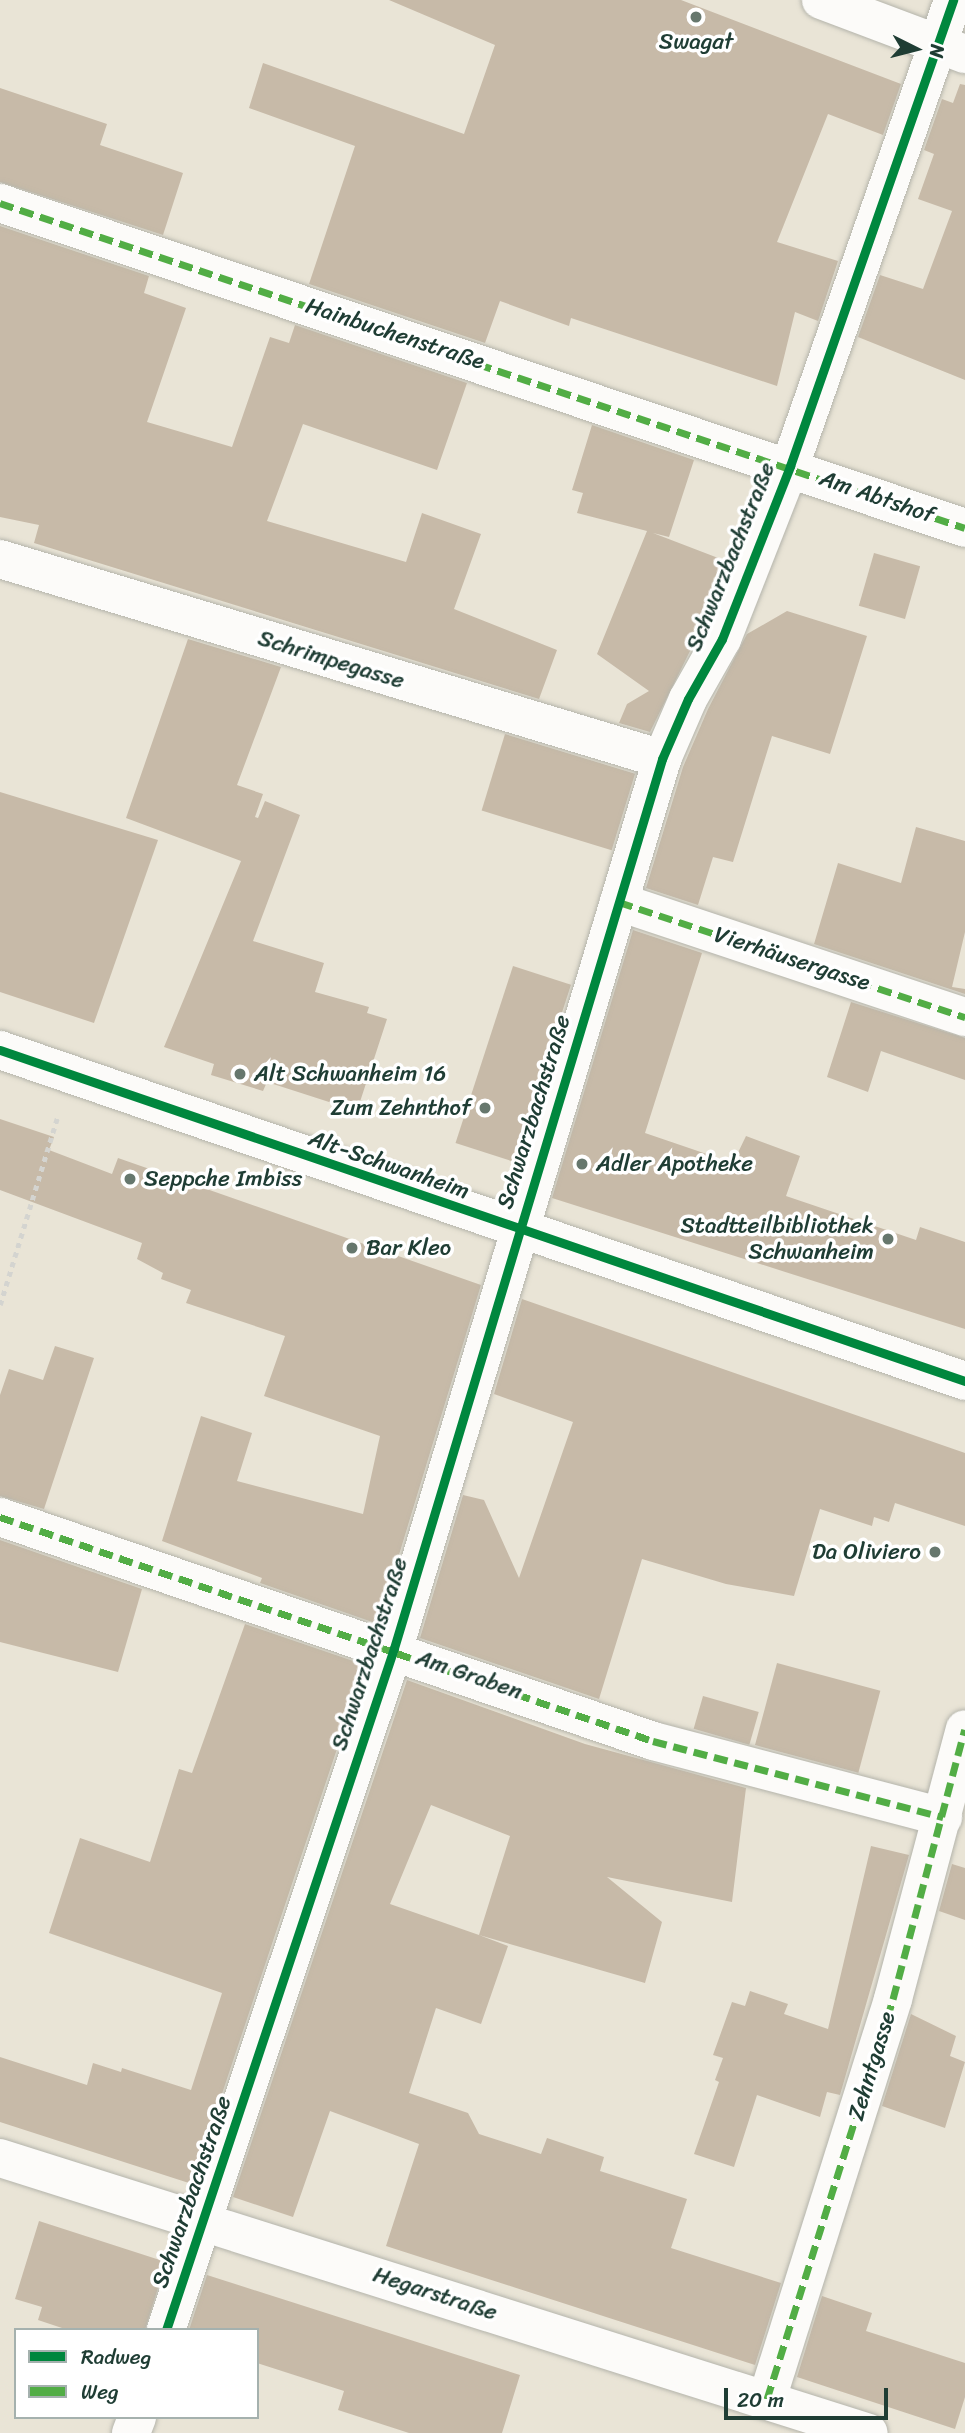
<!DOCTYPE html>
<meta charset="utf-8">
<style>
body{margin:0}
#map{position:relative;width:965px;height:2433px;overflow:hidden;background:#e9e4d6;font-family:Sriracha,sans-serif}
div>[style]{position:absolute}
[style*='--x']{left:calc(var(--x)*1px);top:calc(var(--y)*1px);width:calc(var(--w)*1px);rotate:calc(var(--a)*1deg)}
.building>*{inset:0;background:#c7baa8;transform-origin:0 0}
.path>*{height:4.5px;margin-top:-2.25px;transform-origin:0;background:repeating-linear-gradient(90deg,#d4d4d0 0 5px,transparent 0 10px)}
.roads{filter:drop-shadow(0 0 2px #b4b4ab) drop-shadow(0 0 2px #b4b4ab)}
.street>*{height:38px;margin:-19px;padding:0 19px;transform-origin:19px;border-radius:19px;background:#fcfbf9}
.quiet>*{height:7px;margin-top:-3.5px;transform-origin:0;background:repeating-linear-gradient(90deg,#52ad45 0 14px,transparent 0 21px)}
.cycleway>*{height:9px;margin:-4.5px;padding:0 4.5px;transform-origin:4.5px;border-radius:4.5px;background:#00873e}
.dots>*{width:19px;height:19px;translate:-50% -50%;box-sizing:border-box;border:4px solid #fff;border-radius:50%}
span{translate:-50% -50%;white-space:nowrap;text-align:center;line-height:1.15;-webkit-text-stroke:7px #fff;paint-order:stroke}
.poi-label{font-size:23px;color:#1f3d34}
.left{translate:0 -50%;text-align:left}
.right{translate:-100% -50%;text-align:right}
.street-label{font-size:23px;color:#1f3d34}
.legend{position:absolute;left:14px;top:2328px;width:245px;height:91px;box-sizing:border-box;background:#fff;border:2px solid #a5b1ae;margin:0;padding:9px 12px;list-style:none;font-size:21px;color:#1f3d34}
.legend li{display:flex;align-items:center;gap:14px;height:35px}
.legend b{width:35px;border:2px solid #a5b1ae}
.north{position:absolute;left:881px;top:14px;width:70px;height:70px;-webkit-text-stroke:5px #fff;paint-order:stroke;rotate:96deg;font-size:19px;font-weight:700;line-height:28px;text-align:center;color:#1f3d34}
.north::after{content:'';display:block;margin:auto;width:24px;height:32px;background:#1f3d34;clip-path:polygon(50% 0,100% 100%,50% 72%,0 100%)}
.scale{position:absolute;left:724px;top:2388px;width:164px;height:32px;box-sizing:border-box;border:4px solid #1f3d34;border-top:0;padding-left:9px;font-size:21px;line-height:24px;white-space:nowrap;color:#1f3d34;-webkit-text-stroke:5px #fff;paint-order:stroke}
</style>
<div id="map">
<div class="building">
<div style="clip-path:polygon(389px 0,681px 0,901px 84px,883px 135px,828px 114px,777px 242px,838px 261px,818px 321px,795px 312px,777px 386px,571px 318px,569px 326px,500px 301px,485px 343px,309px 284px,355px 146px,249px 108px,263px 63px,464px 134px,495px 45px)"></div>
<div style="clip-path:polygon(960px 84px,965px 85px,965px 380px,858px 337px,880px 275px,923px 289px,952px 211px,918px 199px,934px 154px,924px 150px,942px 99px,953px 103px)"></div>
<div style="clip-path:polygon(0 88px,107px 124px,100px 145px,183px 173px,163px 235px,0 182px)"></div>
<div style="clip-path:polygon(0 226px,149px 276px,144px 293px,186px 308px,147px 422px,232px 447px,270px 337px,289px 343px,295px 325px,467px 383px,437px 470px,303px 424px,267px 521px,406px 562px,422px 513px,481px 534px,454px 609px,557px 650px,539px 699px,34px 543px,39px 525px,0 517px)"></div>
<div style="clip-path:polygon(592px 425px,694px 460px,669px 537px,653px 533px,726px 561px,690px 651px,650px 732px,619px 723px,627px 704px,649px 691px,597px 654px,647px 531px,577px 513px,583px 493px,572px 490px)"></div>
<div style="left:874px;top:553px;width:48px;height:55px;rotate:16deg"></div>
<div style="clip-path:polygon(787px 611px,867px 636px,830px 754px,772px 736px,733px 862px,713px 857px,698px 905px,646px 888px,683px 767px,708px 709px,747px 634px)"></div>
<div style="clip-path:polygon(188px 639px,281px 667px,237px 785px,263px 794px,255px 817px,258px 818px,265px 801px,300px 815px,253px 941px,324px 963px,315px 992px,369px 1007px,367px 1013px,387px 1019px,357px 1111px,267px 1082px,263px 1091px,211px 1075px,214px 1064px,164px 1047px,241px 861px,126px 818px)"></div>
<div style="left:505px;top:734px;width:136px;height:80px;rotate:17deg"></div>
<div style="clip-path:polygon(0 792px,158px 840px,94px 1023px,0 992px)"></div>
<div style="clip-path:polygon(916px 827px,965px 841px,965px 932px,952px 987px,965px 989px,965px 994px,814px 944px,838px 863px,901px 883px)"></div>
<div style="clip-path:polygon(633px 930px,702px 953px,645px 1133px,733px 1163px,746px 1136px,800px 1156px,786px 1196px,916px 1240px,920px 1227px,965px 1242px,965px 1329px,552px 1198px)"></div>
<div style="left:513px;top:966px;width:61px;height:186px;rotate:18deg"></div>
<div style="clip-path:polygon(851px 1002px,965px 1038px,965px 1080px,881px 1051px,868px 1092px,827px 1077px)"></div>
<div style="clip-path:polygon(0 1119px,54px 1137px,49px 1150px,112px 1174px,118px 1158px,481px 1285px,378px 1624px,260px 1583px,262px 1578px,162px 1541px,201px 1416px,252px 1433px,237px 1481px,363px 1514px,380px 1436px,264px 1396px,285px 1336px,186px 1303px,191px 1290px,161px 1279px,163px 1273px,137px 1259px,142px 1243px,0 1190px)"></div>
<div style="clip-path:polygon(522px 1299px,965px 1453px,965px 1526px,895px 1503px,889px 1522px,874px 1517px,872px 1526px,820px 1509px,794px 1596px,726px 1584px,642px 1559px,599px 1699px,420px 1638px,463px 1495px,484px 1500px,519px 1578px,573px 1422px,494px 1394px)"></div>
<div style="clip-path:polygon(55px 1346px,94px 1358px,44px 1509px,0 1496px,0 1395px,9px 1369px,43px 1380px)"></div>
<div style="clip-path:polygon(0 1540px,142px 1589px,118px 1672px,0 1642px)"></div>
<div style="clip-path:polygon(245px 1624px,365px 1665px,192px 2184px,0 2122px,0 2057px,87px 2085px,93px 2063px,121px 2072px,122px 2068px,191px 2090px,222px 1993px,49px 1933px,80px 1838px,150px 1862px,179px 1769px,192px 1773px)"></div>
<div style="left:777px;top:1663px;width:107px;height:85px;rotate:15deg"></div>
<div style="clip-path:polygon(evenodd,407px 1680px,585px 1744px,746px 1788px,732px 1902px,607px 1877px,662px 1922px,645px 1983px,479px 1935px,508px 1946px,481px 2024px,436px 2008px,409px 2093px,468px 2113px,479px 2134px,541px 2154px,547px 2138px,604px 2157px,600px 2171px,687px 2199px,671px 2248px,781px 2283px,755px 2365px,386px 2246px,419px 2144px,330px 2111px,293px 2217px,233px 2197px,407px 1680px,431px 1805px,510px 1836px,479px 1935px,390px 1904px,431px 1805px)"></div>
<div style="left:703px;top:1696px;width:58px;height:34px;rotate:16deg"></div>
<div style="clip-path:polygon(871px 1846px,909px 1855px,840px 2095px,827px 2092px,820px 2117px,757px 2095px,734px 2167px,694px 2154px,719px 2082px,715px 2080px,723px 2058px,713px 2055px,732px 2002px,745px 2006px,750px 1991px,788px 2004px,784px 2014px,828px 2029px)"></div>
<div style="clip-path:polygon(952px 1864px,965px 1868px,965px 1920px,939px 1911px)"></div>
<div style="clip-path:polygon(911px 2014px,956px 2036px,950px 2056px,965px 2062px,945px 2128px,882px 2106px)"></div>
<div style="clip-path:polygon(39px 2221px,166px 2262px,145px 2330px,68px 2330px,38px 2320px,42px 2307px,15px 2299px)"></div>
<div style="clip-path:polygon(207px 2275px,520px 2375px,502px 2433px,409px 2433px,338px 2410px,344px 2391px,257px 2363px,257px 2330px,189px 2330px)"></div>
<div style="clip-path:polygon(822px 2296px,872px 2313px,866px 2331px,965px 2363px,965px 2397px,955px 2429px,797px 2377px)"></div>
</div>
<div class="path">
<div style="--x:0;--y:1305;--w:195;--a:-73"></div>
</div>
<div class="roads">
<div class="street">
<div style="--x:821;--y:0;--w:154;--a:20.6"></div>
<div style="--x:0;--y:203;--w:1018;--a:18.61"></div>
<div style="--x:0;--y:559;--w:692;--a:16.81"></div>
<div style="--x:619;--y:902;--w:365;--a:18.4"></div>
<div style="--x:0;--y:1050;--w:1020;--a:18.93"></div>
<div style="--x:0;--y:1517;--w:690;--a:18.93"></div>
<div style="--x:653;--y:1741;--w:300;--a:14.7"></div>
<div style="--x:0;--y:2158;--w:911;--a:17.56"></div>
<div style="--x:166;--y:2330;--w:719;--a:-71.51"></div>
<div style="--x:394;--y:1648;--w:929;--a:-73.22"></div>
<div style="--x:662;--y:759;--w:65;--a:-66.6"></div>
<div style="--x:688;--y:699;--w:69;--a:-60.5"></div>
<div style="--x:722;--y:639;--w:186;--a:-68.5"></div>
<div style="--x:790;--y:466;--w:494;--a:-70.7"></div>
<div style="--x:767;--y:2399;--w:419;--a:-72.5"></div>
<div style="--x:893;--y:1999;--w:279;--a:-75.1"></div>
<div style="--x:131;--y:2433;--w:17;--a:-69"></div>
</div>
</div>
<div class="quiet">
<div style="--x:0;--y:203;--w:1018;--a:18.61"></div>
<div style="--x:619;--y:902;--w:365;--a:18.4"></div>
<div style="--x:0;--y:1517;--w:690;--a:18.93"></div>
<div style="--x:653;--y:1741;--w:300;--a:14.7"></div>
<div style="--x:767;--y:2399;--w:419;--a:-72.5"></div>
<div style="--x:893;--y:1999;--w:279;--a:-75.1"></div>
</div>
<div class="cycleway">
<div style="--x:0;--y:1050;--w:1020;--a:18.93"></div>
<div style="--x:166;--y:2330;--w:719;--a:-71.51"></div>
<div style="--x:394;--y:1648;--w:929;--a:-73.22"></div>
<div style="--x:662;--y:759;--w:65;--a:-66.6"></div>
<div style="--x:688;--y:699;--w:69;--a:-60.5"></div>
<div style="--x:722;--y:639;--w:186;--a:-68.5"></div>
<div style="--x:790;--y:466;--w:494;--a:-70.7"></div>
</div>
<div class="dots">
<div style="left:696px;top:17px;background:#66776d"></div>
<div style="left:240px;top:1074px;background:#66776d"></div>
<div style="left:485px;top:1108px;background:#66776d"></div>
<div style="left:582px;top:1164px;background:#66776d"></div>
<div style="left:130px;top:1179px;background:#66776d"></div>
<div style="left:888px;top:1239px;background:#66776d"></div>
<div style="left:352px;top:1248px;background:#66776d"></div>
<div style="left:935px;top:1552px;background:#66776d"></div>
</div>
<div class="poi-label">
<span style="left:696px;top:42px">Swagat</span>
<span class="left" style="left:254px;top:1074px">Alt Schwanheim 16</span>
<span class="right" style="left:471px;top:1108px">Zum Zehnthof</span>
<span class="left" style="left:596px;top:1164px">Adler Apotheke</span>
<span class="left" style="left:144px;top:1179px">Seppche Imbiss</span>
<span class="right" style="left:874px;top:1239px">Stadtteilbibliothek<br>Schwanheim</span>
<span class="left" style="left:366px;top:1248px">Bar Kleo</span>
<span class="right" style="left:921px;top:1552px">Da Oliviero</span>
</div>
<div class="street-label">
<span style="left:395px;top:334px;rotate:18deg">Hainbuchenstraße</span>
<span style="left:877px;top:497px;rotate:19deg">Am Abtshof</span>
<span style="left:731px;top:557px;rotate:-68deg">Schwarzbachstraße</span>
<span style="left:331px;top:660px;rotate:17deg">Schrimpegasse</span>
<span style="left:792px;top:959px;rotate:18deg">Vierhäusergasse</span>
<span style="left:534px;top:1112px;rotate:-73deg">Schwarzbachstraße</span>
<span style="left:389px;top:1165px;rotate:19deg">Alt-Schwanheim</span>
<span style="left:370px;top:1654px;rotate:-72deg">Schwarzbachstraße</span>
<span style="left:469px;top:1675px;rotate:19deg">Am Graben</span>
<span style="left:872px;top:2066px;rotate:-73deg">Zehntgasse</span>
<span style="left:192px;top:2192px;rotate:-71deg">Schwarzbachstraße</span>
<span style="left:435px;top:2294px;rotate:18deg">Hegarstraße</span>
</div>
<ul class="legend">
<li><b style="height:9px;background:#00873e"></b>Radweg</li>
<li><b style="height:9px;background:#52ad45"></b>Weg</li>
</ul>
<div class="north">N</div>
<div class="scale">20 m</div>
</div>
